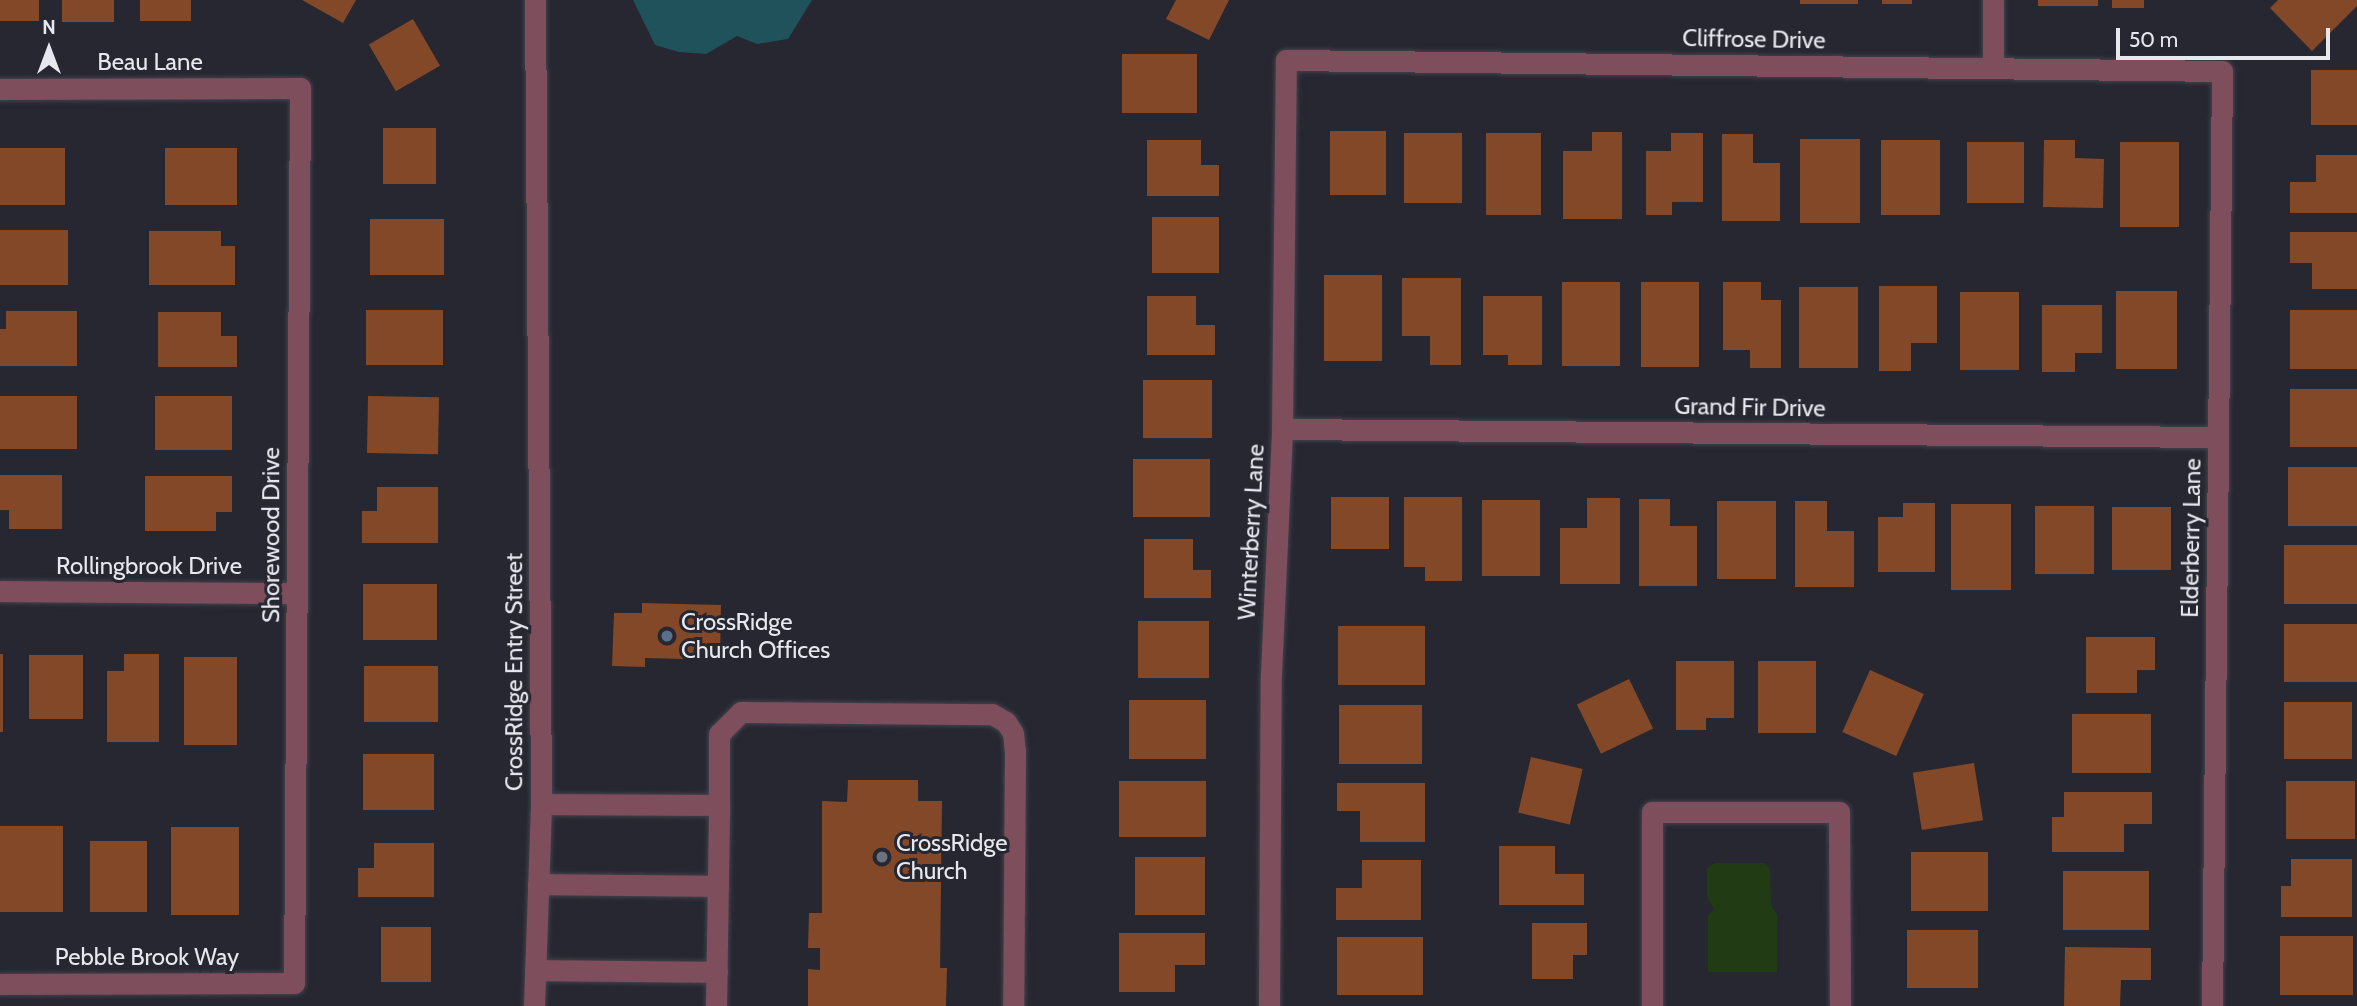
<!DOCTYPE html>
<style>
body{margin:0}
#map{position:relative;width:2357px;height:1006px;overflow:hidden;background:#272731;font-family:Cabin,sans-serif}
div>[style]{position:absolute}
[style*='--x']{left:calc(var(--x)*1px);top:calc(var(--y)*1px);width:calc(var(--w)*1px);rotate:calc(var(--a)*1deg)}
.green>*{inset:0;background:#213b15}
.water>*{inset:0;background:#20525b}
.building>*{inset:0;background:#834828;transform-origin:0 0}
.roads{filter:drop-shadow(0 0 2px #42424b) drop-shadow(0 0 2px #42424b)}
.minor>*{height:21px;margin:-10.5px;padding:0 10.5px;transform-origin:10.5px;border-radius:10.5px;background:#7e4e5c}
.dots>*{width:19px;height:19px;translate:-50% -50%;box-sizing:border-box;border:4px solid #272731;border-radius:50%}
span{translate:-50% -50%;white-space:nowrap;text-align:center;line-height:1.15;-webkit-text-stroke:6px #272731;paint-order:stroke}
.street-label{font-size:24px;color:#e7e8ee}
.poi-label{font-size:24px;color:#e7e8ee}
.left{translate:0 -50%;text-align:left}
.north{position:absolute;left:14px;top:14px;width:70px;height:70px;-webkit-text-stroke:5px #272731;paint-order:stroke;rotate:0deg;font-size:19px;font-weight:700;line-height:28px;text-align:center;color:#e7e8ee}
.north::after{content:'';display:block;margin:auto;width:24px;height:32px;background:#e7e8ee;clip-path:polygon(50% 0,100% 100%,50% 72%,0 100%)}
.scale{position:absolute;left:2116px;top:28px;width:214px;height:32px;box-sizing:border-box;border:4px solid #e7e8ee;border-top:0;padding-left:9px;font-size:21px;line-height:24px;white-space:nowrap;color:#e7e8ee;-webkit-text-stroke:5px #272731;paint-order:stroke}
</style>
<div id="map">
<div class="green">
<div style="clip-path:polygon(1715px 863px,1765px 863px,1770px 869px,1771px 906px,1777px 914px,1777px 972px,1708px 972px,1708px 915px,1714px 909px,1707px 898px,1707px 868px)"></div>
</div>
<div class="water">
<div style="clip-path:polygon(633px 0,812px 0,788px 39px,757px 44px,737px 36px,706px 54px,679px 52px,655px 45px)"></div>
</div>
<div class="building">
<div style="left:0;top:0;width:39px;height:21px"></div>
<div style="left:62px;top:0;width:52px;height:22px"></div>
<div style="left:140px;top:0;width:51px;height:21px"></div>
<div style="clip-path:polygon(302px 0,356px 0,343px 23px)"></div>
<div style="clip-path:polygon(1176px 0,1229px 0,1209px 40px,1166px 19px)"></div>
<div style="left:1800px;top:0;width:58px;height:4px"></div>
<div style="left:1882px;top:0;width:30px;height:4px"></div>
<div style="left:2038px;top:0;width:60px;height:6px"></div>
<div style="left:2112px;top:0;width:32px;height:8px"></div>
<div style="clip-path:polygon(2278px 0,2357px 0,2357px 6px,2312px 51px,2270px 8px)"></div>
<div style="left:413px;top:19px;width:54px;height:51px;rotate:60deg"></div>
<div style="left:1122px;top:54px;width:75px;height:59px"></div>
<div style="left:2357px;top:70px;width:55px;height:46px;rotate:90deg"></div>
<div style="left:383px;top:128px;width:53px;height:56px"></div>
<div style="left:1330px;top:131px;width:56px;height:64px"></div>
<div style="clip-path:polygon(1592px 132px,1622px 132px,1622px 219px,1563px 219px,1563px 151px,1592px 151px)"></div>
<div style="left:1404px;top:133px;width:58px;height:70px"></div>
<div style="left:1486px;top:133px;width:55px;height:82px"></div>
<div style="clip-path:polygon(1671px 133px,1703px 133px,1703px 202px,1672px 202px,1672px 215px,1646px 215px,1646px 151px,1671px 151px)"></div>
<div style="clip-path:polygon(1722px 134px,1753px 134px,1753px 163px,1780px 163px,1780px 221px,1722px 221px)"></div>
<div style="left:1800px;top:139px;width:60px;height:84px"></div>
<div style="clip-path:polygon(1147px 140px,1201px 140px,1201px 165px,1219px 165px,1219px 196px,1147px 196px)"></div>
<div style="left:1881px;top:140px;width:59px;height:75px"></div>
<div style="clip-path:polygon(2044px 140px,2075px 140px,2075px 158px,2104px 159px,2103px 208px,2043px 207px)"></div>
<div style="left:1967px;top:142px;width:57px;height:61px"></div>
<div style="left:2120px;top:142px;width:59px;height:85px"></div>
<div style="left:0;top:148px;width:65px;height:57px"></div>
<div style="left:165px;top:148px;width:72px;height:57px"></div>
<div style="clip-path:polygon(2316px 155px,2357px 155px,2357px 213px,2290px 213px,2290px 182px,2316px 182px)"></div>
<div style="left:1152px;top:217px;width:67px;height:56px"></div>
<div style="left:370px;top:219px;width:74px;height:56px"></div>
<div style="left:0;top:230px;width:68px;height:55px"></div>
<div style="clip-path:polygon(149px 231px,221px 231px,221px 246px,235px 246px,235px 285px,149px 285px)"></div>
<div style="clip-path:polygon(2290px 232px,2357px 232px,2357px 289px,2312px 289px,2312px 263px,2290px 263px)"></div>
<div style="left:1324px;top:275px;width:58px;height:86px"></div>
<div style="clip-path:polygon(1402px 278px,1461px 278px,1461px 365px,1430px 365px,1430px 336px,1402px 336px)"></div>
<div style="left:1562px;top:282px;width:58px;height:84px"></div>
<div style="left:1641px;top:282px;width:58px;height:85px"></div>
<div style="clip-path:polygon(1723px 282px,1761px 282px,1761px 300px,1781px 300px,1781px 368px,1750px 368px,1750px 350px,1723px 350px)"></div>
<div style="clip-path:polygon(1879px 286px,1937px 286px,1937px 343px,1911px 343px,1911px 371px,1879px 371px)"></div>
<div style="left:1799px;top:287px;width:59px;height:81px"></div>
<div style="left:2116px;top:291px;width:61px;height:78px"></div>
<div style="left:1960px;top:292px;width:59px;height:78px"></div>
<div style="clip-path:polygon(1147px 296px,1196px 296px,1196px 325px,1215px 325px,1215px 355px,1147px 355px)"></div>
<div style="clip-path:polygon(1483px 296px,1542px 296px,1542px 365px,1508px 365px,1508px 355px,1483px 355px)"></div>
<div style="clip-path:polygon(2042px 305px,2102px 305px,2102px 353px,2075px 353px,2075px 372px,2042px 372px)"></div>
<div style="left:366px;top:310px;width:77px;height:55px"></div>
<div style="left:2290px;top:310px;width:67px;height:59px"></div>
<div style="clip-path:polygon(6px 311px,77px 311px,77px 366px,0 366px,0 329px,6px 329px)"></div>
<div style="clip-path:polygon(158px 312px,221px 312px,221px 336px,237px 336px,237px 367px,158px 367px)"></div>
<div style="left:1143px;top:380px;width:69px;height:58px"></div>
<div style="left:2290px;top:389px;width:67px;height:58px"></div>
<div style="left:0;top:396px;width:77px;height:53px"></div>
<div style="left:155px;top:396px;width:77px;height:54px"></div>
<div style="left:368px;top:396px;width:71px;height:57px;rotate:1deg"></div>
<div style="left:1133px;top:459px;width:77px;height:58px"></div>
<div style="left:2288px;top:467px;width:69px;height:59px"></div>
<div style="clip-path:polygon(0 475px,62px 475px,62px 529px,9px 529px,9px 510px,0 510px)"></div>
<div style="clip-path:polygon(145px 476px,232px 476px,232px 512px,216px 512px,216px 531px,145px 531px)"></div>
<div style="clip-path:polygon(377px 487px,438px 487px,438px 543px,362px 543px,362px 511px,377px 511px)"></div>
<div style="left:1331px;top:497px;width:58px;height:52px"></div>
<div style="clip-path:polygon(1404px 497px,1462px 497px,1462px 581px,1425px 581px,1425px 567px,1404px 567px)"></div>
<div style="clip-path:polygon(1587px 498px,1620px 498px,1620px 584px,1560px 584px,1560px 528px,1587px 528px)"></div>
<div style="clip-path:polygon(1639px 499px,1670px 499px,1670px 526px,1697px 526px,1697px 586px,1639px 586px)"></div>
<div style="left:1482px;top:500px;width:58px;height:76px"></div>
<div style="left:1717px;top:501px;width:59px;height:78px"></div>
<div style="clip-path:polygon(1795px 501px,1827px 501px,1827px 531px,1854px 531px,1854px 587px,1795px 587px)"></div>
<div style="clip-path:polygon(1903px 503px,1935px 503px,1935px 572px,1878px 572px,1878px 517px,1903px 517px)"></div>
<div style="left:1951px;top:504px;width:60px;height:86px"></div>
<div style="left:2035px;top:506px;width:59px;height:68px"></div>
<div style="left:2112px;top:507px;width:59px;height:63px"></div>
<div style="clip-path:polygon(1144px 539px,1193px 539px,1193px 570px,1211px 570px,1211px 598px,1144px 598px)"></div>
<div style="left:2284px;top:545px;width:73px;height:59px"></div>
<div style="left:363px;top:584px;width:74px;height:56px"></div>
<div style="clip-path:polygon(642px 603px,721px 605px,720px 660px,645px 658px,645px 667px,612px 666px,614px 613px,642px 613px)"></div>
<div style="left:1138px;top:621px;width:71px;height:57px"></div>
<div style="left:2284px;top:624px;width:73px;height:58px"></div>
<div style="left:1338px;top:626px;width:87px;height:59px"></div>
<div style="clip-path:polygon(2086px 637px,2155px 637px,2155px 670px,2137px 670px,2137px 693px,2086px 693px)"></div>
<div style="left:0;top:654px;width:3px;height:78px"></div>
<div style="clip-path:polygon(124px 654px,159px 654px,159px 742px,107px 742px,107px 671px,124px 671px)"></div>
<div style="left:29px;top:655px;width:54px;height:64px"></div>
<div style="left:184px;top:657px;width:53px;height:88px"></div>
<div style="clip-path:polygon(1676px 661px,1734px 661px,1734px 718px,1706px 718px,1706px 730px,1676px 730px)"></div>
<div style="left:1758px;top:661px;width:58px;height:72px"></div>
<div style="left:364px;top:666px;width:74px;height:56px"></div>
<div style="left:1870px;top:670px;width:59px;height:68px;rotate:24deg"></div>
<div style="left:1629px;top:679px;width:55px;height:58px;rotate:64deg"></div>
<div style="left:1129px;top:700px;width:77px;height:59px"></div>
<div style="left:2284px;top:702px;width:68px;height:57px"></div>
<div style="left:1339px;top:705px;width:83px;height:59px"></div>
<div style="left:2072px;top:714px;width:79px;height:59px"></div>
<div style="left:363px;top:754px;width:71px;height:56px"></div>
<div style="left:1531px;top:757px;width:53px;height:57px;rotate:13deg"></div>
<div style="left:1974px;top:763px;width:58px;height:62px;rotate:81deg"></div>
<div style="clip-path:polygon(848px 780px,918px 780px,918px 801px,942px 801px,940px 968px,947px 968px,946px 1006px,808px 1006px,808px 969px,820px 970px,820px 948px,808px 948px,809px 913px,822px 913px,822px 801px,847px 802px)"></div>
<div style="left:1119px;top:781px;width:87px;height:56px"></div>
<div style="left:2286px;top:781px;width:69px;height:58px"></div>
<div style="clip-path:polygon(1337px 783px,1425px 783px,1425px 842px,1360px 842px,1360px 811px,1337px 811px)"></div>
<div style="clip-path:polygon(2064px 792px,2152px 792px,2152px 824px,2124px 824px,2124px 852px,2052px 852px,2052px 817px,2064px 817px)"></div>
<div style="left:0;top:826px;width:63px;height:86px"></div>
<div style="left:171px;top:827px;width:68px;height:88px"></div>
<div style="left:90px;top:841px;width:57px;height:71px"></div>
<div style="clip-path:polygon(374px 843px,434px 843px,434px 897px,358px 897px,358px 868px,374px 868px)"></div>
<div style="clip-path:polygon(1499px 846px,1555px 846px,1555px 874px,1584px 874px,1584px 905px,1499px 905px)"></div>
<div style="left:1911px;top:852px;width:77px;height:59px"></div>
<div style="left:1135px;top:857px;width:70px;height:58px"></div>
<div style="clip-path:polygon(2291px 859px,2352px 859px,2352px 917px,2281px 917px,2281px 886px,2291px 886px)"></div>
<div style="clip-path:polygon(1362px 860px,1421px 860px,1421px 920px,1336px 920px,1336px 888px,1362px 888px)"></div>
<div style="left:2063px;top:871px;width:86px;height:59px"></div>
<div style="clip-path:polygon(1532px 923px,1587px 923px,1587px 955px,1573px 955px,1573px 979px,1532px 979px)"></div>
<div style="left:381px;top:927px;width:50px;height:55px"></div>
<div style="left:1907px;top:930px;width:71px;height:58px"></div>
<div style="clip-path:polygon(1119px 933px,1205px 933px,1205px 965px,1175px 965px,1175px 992px,1119px 992px)"></div>
<div style="left:2280px;top:936px;width:73px;height:59px"></div>
<div style="left:1337px;top:937px;width:86px;height:58px"></div>
<div style="clip-path:polygon(2065px 947px,2151px 948px,2151px 980px,2121px 980px,2120px 1006px,2064px 1006px)"></div>
</div>
<div class="roads">
<div class="minor">
<div style="--x:535;--y:0;--w:804;--a:89.57"></div>
<div style="--x:541;--y:804;--w:178;--a:0.3"></div>
<div style="--x:719;--y:805;--w:71;--a:-90"></div>
<div style="--x:719;--y:734;--w:31;--a:-45"></div>
<div style="--x:741;--y:712;--w:251;--a:0.5"></div>
<div style="--x:992;--y:714;--w:16;--a:30"></div>
<div style="--x:1006;--y:722;--w:13;--a:58"></div>
<div style="--x:1013;--y:733;--w:18;--a:84"></div>
<div style="--x:1015;--y:751;--w:255;--a:90.4"></div>
<div style="--x:1993;--y:68;--w:68;--a:-90"></div>
<div style="--x:0;--y:89;--w:300;--a:-0.2"></div>
<div style="--x:300;--y:88;--w:895;--a:90.38"></div>
<div style="--x:294;--y:983;--w:294;--a:179.8"></div>
<div style="--x:1282;--y:429;--w:936;--a:0.49"></div>
<div style="--x:0;--y:591;--w:297;--a:0.4"></div>
<div style="--x:538;--y:884;--w:180;--a:0.6"></div>
<div style="--x:535;--y:970;--w:182;--a:0.6"></div>
<div style="--x:534;--y:1006;--w:202;--a:-88"></div>
<div style="--x:716;--y:1006;--w:201;--a:-89.1"></div>
<div style="--x:1269;--y:1006;--w:332;--a:-89.7"></div>
<div style="--x:1271;--y:674;--w:245;--a:-87.4"></div>
<div style="--x:1282;--y:429;--w:369;--a:-89.4"></div>
<div style="--x:1286;--y:60;--w:936;--a:0.67"></div>
<div style="--x:2222;--y:71;--w:935;--a:90.61"></div>
<div style="--x:1652;--y:1006;--w:194;--a:-90"></div>
<div style="--x:1652;--y:812;--w:187;--a:0"></div>
<div style="--x:1839;--y:812;--w:194;--a:89.7"></div>
</div>
</div>
<div class="dots">
<div style="left:667px;top:636px;background:#5c6f8a"></div>
<div style="left:882px;top:857px;background:#6b7280"></div>
</div>
<div class="street-label">
<span style="left:1754px;top:39px;rotate:1deg">Cliffrose Drive</span>
<span style="left:150px;top:62px">Beau Lane</span>
<span style="left:1750px;top:407px;rotate:1deg">Grand Fir Drive</span>
<span style="left:1251px;top:532px;rotate:-87deg">Winterberry Lane</span>
<span style="left:271px;top:535px;rotate:-90deg">Shorewood Drive</span>
<span style="left:2191px;top:538px;rotate:-89deg">Elderberry Lane</span>
<span style="left:149px;top:566px">Rollingbrook Drive</span>
<span style="left:514px;top:672px;rotate:-90deg">CrossRidge Entry Street</span>
<span style="left:147px;top:957px">Pebble Brook Way</span>
</div>
<div class="poi-label">
<span class="left" style="left:681px;top:636px">CrossRidge<br>Church Offices</span>
<span class="left" style="left:896px;top:857px">CrossRidge<br>Church</span>
</div>
<div class="north">N</div>
<div class="scale">50 m</div>
</div>
